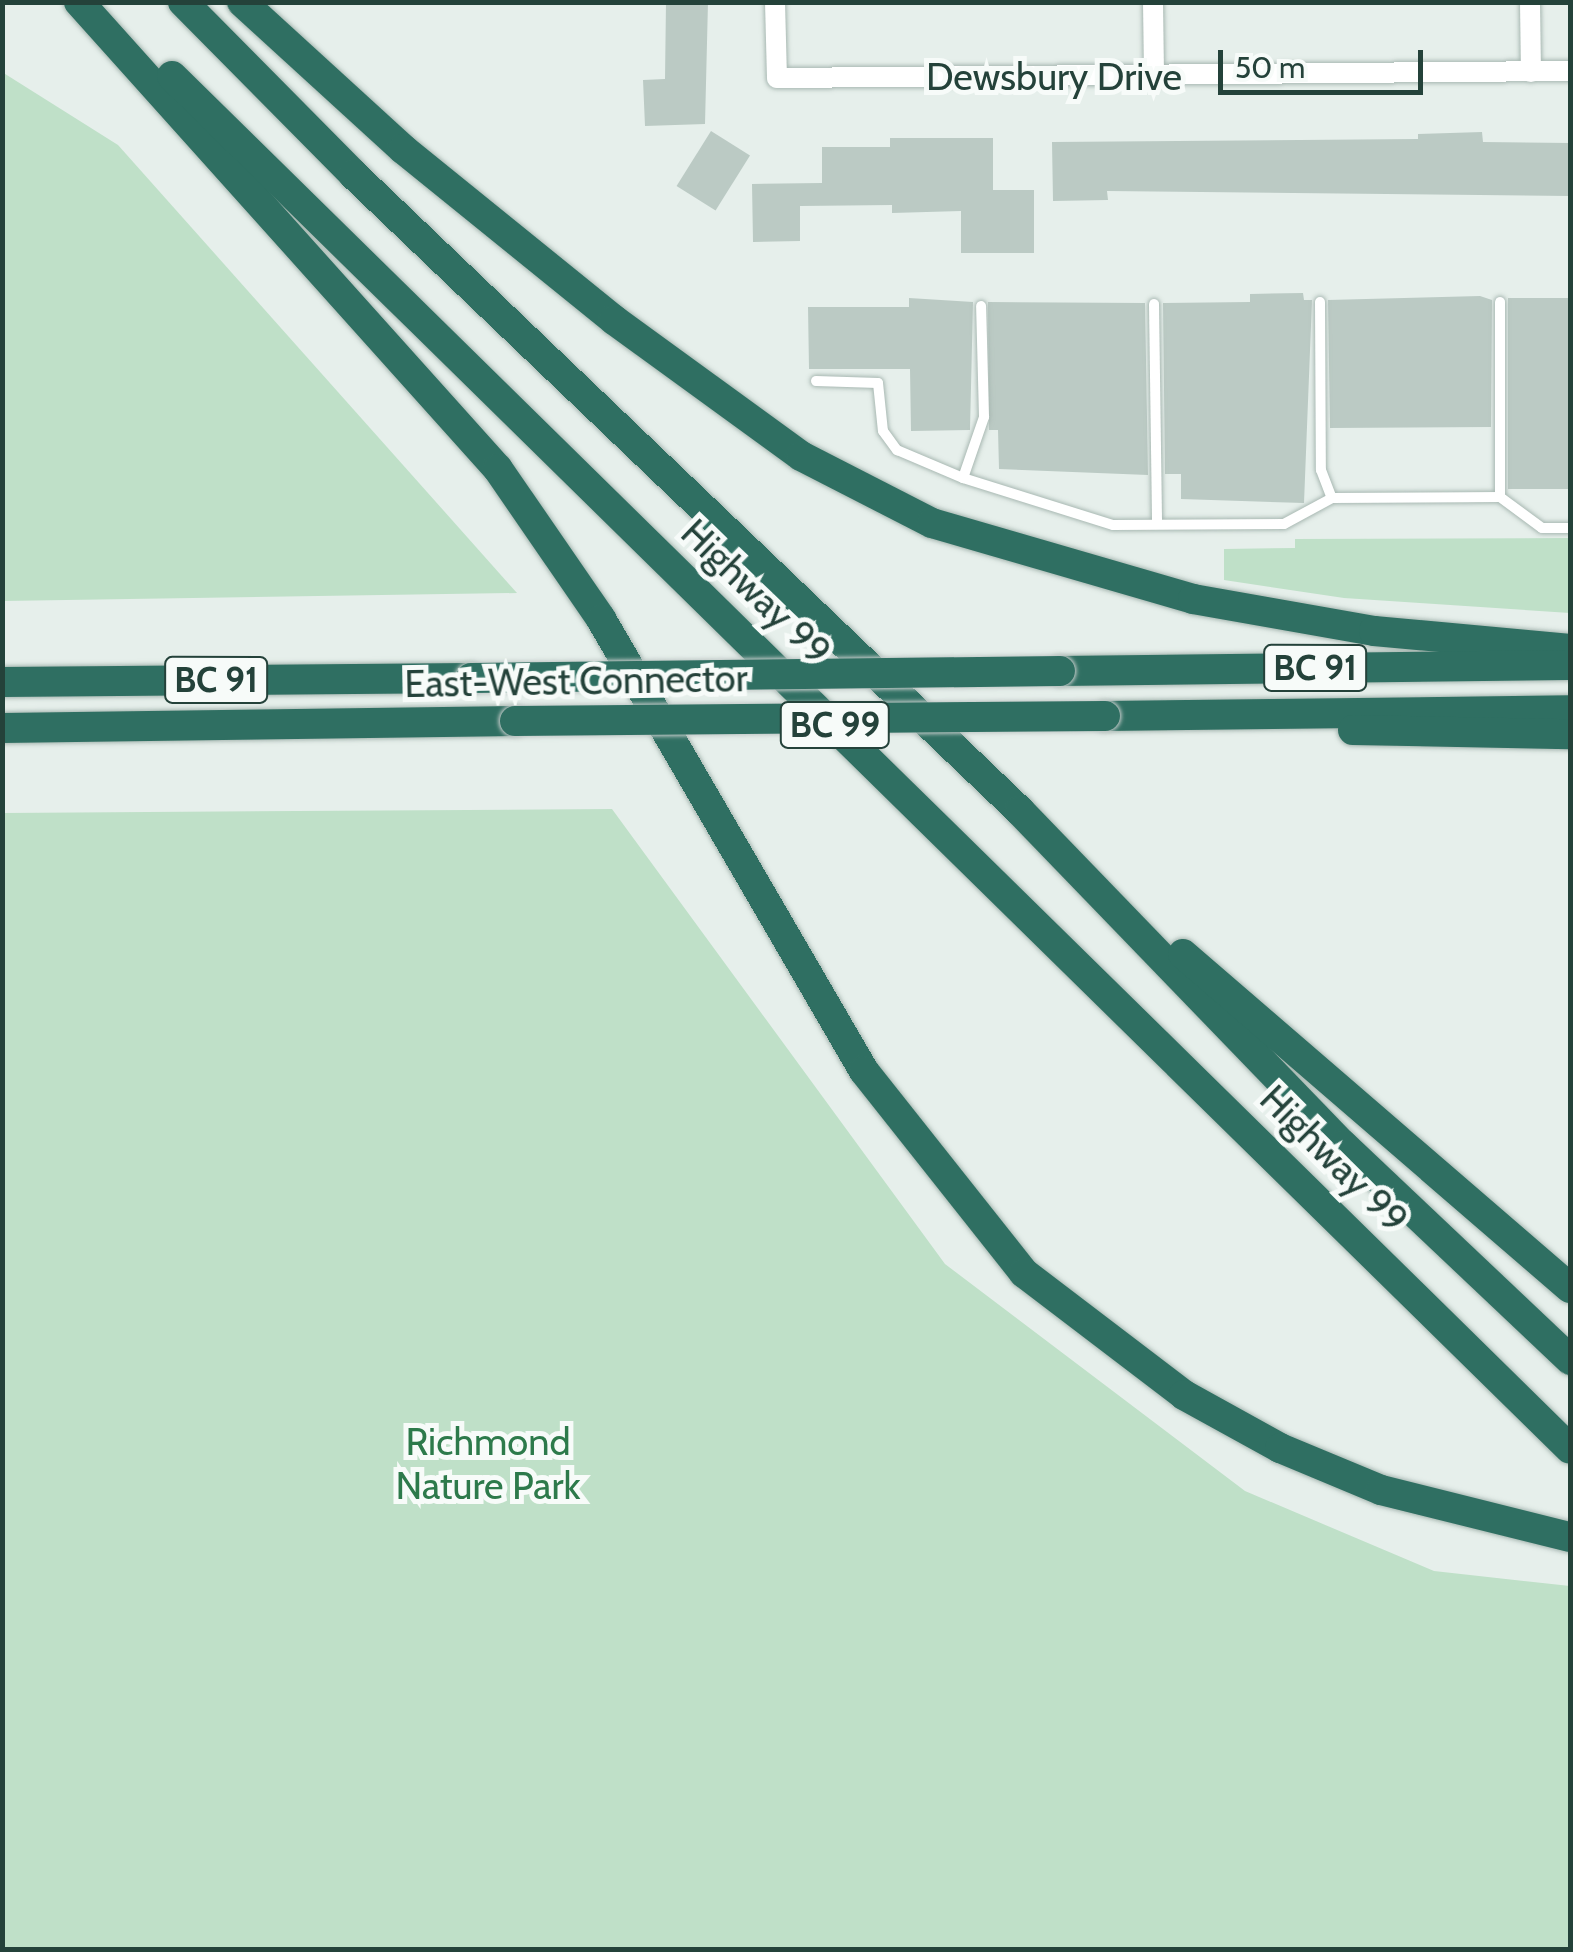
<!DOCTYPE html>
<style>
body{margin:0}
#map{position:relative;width:1573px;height:1952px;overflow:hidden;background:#e6efeb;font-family:Cabin,sans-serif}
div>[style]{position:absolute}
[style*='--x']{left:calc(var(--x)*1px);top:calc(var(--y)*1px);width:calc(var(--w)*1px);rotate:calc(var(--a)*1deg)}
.green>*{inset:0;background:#bfe0c8}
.building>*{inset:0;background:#bbcac4;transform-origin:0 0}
.roads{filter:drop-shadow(0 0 2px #a8b8b2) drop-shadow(0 0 2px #a8b8b2)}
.service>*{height:10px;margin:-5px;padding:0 5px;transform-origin:5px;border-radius:5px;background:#fff}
.minor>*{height:20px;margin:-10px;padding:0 10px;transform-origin:10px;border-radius:10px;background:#fff}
.motorway>*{height:30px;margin:-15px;padding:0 15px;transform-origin:15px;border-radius:15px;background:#2f6f62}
.bridges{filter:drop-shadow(0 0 2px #c2cac8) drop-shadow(0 0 2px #c2cac8)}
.motorway-bridge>*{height:30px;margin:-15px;padding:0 15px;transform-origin:15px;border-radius:15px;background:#2f6f62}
span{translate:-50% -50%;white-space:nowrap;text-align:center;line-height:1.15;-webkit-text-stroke:10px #f7fbf9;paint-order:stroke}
.shield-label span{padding:2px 8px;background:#f7fbf9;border:2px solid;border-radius:8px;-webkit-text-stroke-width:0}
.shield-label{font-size:35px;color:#24423a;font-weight:700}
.street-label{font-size:38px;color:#24423a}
.park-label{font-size:38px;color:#2d7a4b}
.frame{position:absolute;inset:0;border:5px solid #24423a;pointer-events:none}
.scale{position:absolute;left:1218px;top:50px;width:205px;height:45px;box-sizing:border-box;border:5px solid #24423a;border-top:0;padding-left:12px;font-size:30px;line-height:35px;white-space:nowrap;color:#24423a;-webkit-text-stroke:8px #f7fbf9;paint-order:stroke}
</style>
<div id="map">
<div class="green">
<div style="clip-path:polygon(2px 72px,118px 145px,517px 593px,3px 601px)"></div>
<div style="clip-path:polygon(1570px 538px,1570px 613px,1344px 598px,1224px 580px,1224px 549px,1295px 548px,1295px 539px)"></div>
<div style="clip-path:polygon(612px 809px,945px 1264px,1245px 1491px,1434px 1571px,1570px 1586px,1570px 1949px,3px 1949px,3px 813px)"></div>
</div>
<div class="building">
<div style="clip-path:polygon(666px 2px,708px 2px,705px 124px,645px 126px,643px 80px,665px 79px)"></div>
<div style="left:711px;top:131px;width:46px;height:65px;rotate:32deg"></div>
<div style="clip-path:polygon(1482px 132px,1483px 142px,1570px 143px,1570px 196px,1107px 191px,1108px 200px,1053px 201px,1052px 142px,1418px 139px,1418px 134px)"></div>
<div style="clip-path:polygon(890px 138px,993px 138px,993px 190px,1034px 190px,1034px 253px,961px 253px,961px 211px,892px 213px,892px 205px,800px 206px,800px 241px,753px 242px,752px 184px,822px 183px,822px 147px,890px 147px)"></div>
<div style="clip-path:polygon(1303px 293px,1304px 300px,1312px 300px,1304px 503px,1181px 499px,1181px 474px,1165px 474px,1163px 303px,1250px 302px,1250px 294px)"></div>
<div style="clip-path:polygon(1480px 296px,1492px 300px,1491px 427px,1330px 428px,1328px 300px)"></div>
<div style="clip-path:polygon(909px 298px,973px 302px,970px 430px,911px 431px,910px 369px,809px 369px,808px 307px,909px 307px)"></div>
<div style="left:1570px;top:298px;width:191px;height:62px;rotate:90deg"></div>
<div style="clip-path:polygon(988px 302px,1145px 303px,1148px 475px,999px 469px,998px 430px,989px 430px)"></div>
</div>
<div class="roads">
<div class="service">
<div style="--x:1320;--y:302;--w:168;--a:89.7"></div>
<div style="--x:1321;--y:470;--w:30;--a:69"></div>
<div style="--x:1500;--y:302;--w:195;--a:90"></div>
<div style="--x:1154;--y:304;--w:220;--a:89.2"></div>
<div style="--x:816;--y:381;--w:62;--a:1.8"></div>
<div style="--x:878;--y:383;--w:48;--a:84.1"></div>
<div style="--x:883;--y:431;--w:24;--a:54"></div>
<div style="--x:897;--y:450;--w:72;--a:23"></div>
<div style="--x:963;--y:478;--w:157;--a:17.4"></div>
<div style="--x:1113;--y:525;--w:171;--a:-0.3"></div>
<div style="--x:1284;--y:524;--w:55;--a:-28.4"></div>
<div style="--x:1332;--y:498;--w:168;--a:-0.3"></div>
<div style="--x:1500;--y:497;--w:52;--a:36.4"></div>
<div style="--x:1542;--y:528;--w:28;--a:0"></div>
<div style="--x:963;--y:478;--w:65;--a:-71"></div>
<div style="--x:984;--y:417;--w:111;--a:-91.5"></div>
</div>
<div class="minor">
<div style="--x:775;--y:2;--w:76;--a:88.5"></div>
<div style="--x:777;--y:78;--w:793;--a:-0.51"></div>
<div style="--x:1153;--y:2;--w:75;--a:89.2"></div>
<div style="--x:1530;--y:2;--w:70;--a:89.2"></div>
</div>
<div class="motorway">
<div style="--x:79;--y:2;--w:627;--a:48.1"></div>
<div style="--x:498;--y:469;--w:182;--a:55.5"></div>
<div style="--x:601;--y:619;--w:523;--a:59.81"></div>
<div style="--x:864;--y:1071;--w:258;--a:51.6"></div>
<div style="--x:1024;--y:1273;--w:201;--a:37.3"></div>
<div style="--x:1184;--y:1395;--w:110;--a:28.9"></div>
<div style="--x:1280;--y:1448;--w:109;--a:22.6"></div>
<div style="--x:1381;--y:1490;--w:195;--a:14"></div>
<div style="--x:183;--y:2;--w:242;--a:45.3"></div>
<div style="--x:353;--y:174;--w:922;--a:43.68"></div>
<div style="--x:1020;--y:811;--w:465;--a:46"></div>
<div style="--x:1343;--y:1145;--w:313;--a:43.4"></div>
<div style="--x:242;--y:2;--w:218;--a:42.4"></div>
<div style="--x:403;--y:149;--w:272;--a:39"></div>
<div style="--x:614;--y:320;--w:231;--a:36"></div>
<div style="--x:801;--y:456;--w:147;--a:27.1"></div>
<div style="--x:932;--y:523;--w:272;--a:16.2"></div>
<div style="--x:1193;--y:599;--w:184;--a:10"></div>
<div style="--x:1374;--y:631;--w:197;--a:5.2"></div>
<div style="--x:172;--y:76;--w:1959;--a:44.48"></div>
<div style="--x:1060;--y:671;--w:508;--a:-0.68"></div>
<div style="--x:2;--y:682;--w:469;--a:-0.5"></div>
<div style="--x:1105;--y:716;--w:465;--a:-0.7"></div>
<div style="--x:2;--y:728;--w:513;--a:-0.78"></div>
<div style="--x:1353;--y:730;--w:217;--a:1.1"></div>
<div style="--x:1183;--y:954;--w:511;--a:40.8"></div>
</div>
</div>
<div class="bridges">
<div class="motorway-bridge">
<div style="--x:471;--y:678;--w:589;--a:-0.68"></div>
<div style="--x:515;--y:721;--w:590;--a:-0.49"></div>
</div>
</div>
<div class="shield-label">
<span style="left:1315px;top:668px">BC 91</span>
<span style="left:216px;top:680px">BC 91</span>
<span style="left:835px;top:725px">BC 99</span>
</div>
<div class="street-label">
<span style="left:1054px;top:77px">Dewsbury Drive</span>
<span style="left:756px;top:592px;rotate:44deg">Highway 99</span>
<span style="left:576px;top:681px;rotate:-1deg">East-West Connector</span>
<span style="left:1334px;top:1159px;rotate:45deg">Highway 99</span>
</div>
<div class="park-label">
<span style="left:488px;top:1464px">Richmond<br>Nature Park</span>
</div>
<div class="frame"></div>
<div class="scale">50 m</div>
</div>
